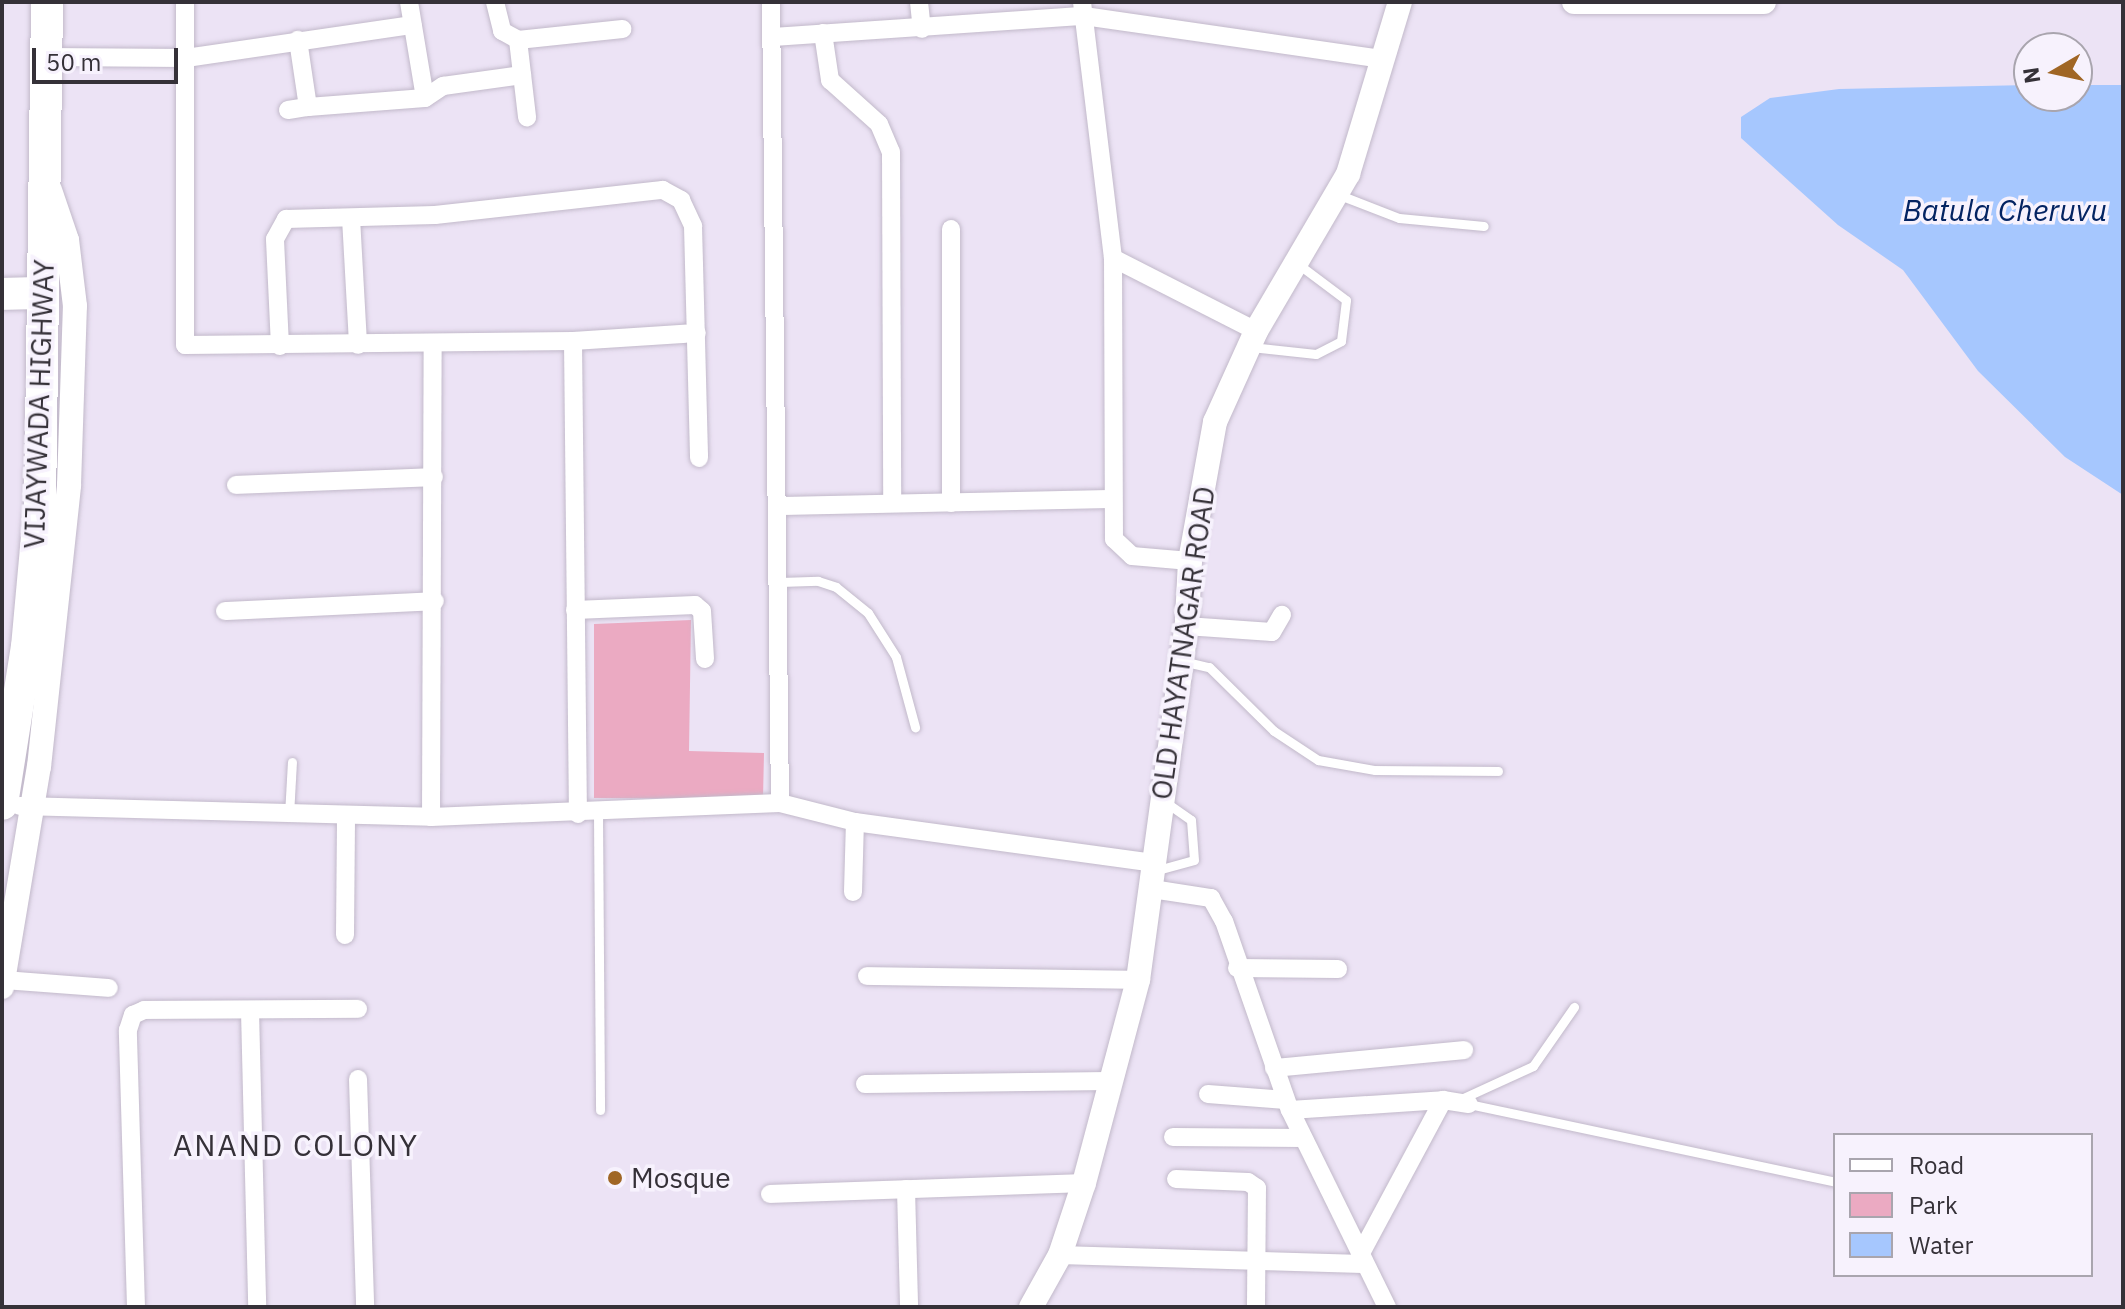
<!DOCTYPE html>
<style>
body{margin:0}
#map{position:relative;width:2125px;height:1309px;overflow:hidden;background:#ece3f5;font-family:"IBM Plex Sans",sans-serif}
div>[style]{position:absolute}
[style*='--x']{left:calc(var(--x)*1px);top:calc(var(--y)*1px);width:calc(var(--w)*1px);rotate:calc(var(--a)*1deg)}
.green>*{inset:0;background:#ebaac2}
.water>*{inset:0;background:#a6c7fe}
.roads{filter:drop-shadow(0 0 2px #c2b9ca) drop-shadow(0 0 2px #c2b9ca)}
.service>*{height:9px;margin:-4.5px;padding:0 4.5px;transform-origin:4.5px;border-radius:4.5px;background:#fff}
.minor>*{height:18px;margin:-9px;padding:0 9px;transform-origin:9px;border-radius:9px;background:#fff}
.tertiary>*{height:24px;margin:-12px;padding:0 12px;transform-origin:12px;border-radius:12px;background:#fff}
.trunk>*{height:32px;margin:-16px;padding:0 16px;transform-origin:16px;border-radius:16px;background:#fff}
.dots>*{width:22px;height:22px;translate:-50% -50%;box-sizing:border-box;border:4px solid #f7f2fd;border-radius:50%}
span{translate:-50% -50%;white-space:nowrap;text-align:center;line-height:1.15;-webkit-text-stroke:7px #f7f2fd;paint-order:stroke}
.street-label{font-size:28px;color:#353138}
.poi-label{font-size:28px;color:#353138}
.left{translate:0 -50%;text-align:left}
.water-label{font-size:30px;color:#032362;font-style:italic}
.neighbourhood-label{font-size:30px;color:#353138;letter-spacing:2px}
.frame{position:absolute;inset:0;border:4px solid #353138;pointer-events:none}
.legend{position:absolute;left:1833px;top:1133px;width:260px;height:144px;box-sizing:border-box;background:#f7f2fd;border:2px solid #a9a5ae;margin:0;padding:10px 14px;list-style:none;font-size:24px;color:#353138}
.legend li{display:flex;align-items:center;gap:16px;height:40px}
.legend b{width:40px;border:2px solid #a9a5ae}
.north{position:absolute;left:2013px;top:32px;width:80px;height:80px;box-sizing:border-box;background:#f7f2fd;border:2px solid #a9a5ae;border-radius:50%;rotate:261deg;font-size:22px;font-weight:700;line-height:32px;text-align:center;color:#353138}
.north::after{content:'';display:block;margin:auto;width:28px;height:36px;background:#a06625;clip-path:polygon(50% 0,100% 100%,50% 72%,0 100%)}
.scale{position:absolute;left:32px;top:48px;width:146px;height:36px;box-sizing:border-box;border:4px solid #353138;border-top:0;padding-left:10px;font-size:24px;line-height:28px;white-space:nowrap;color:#353138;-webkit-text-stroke:6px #f7f2fd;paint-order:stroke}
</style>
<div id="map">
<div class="green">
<div style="clip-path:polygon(691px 620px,689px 751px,764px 753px,763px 799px,594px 798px,594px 624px)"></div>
</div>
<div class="water">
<div style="clip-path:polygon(2029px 85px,2029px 96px,2077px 96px,2077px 85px,2123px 85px,2123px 495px,2065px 457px,1978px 371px,1903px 270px,1838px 225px,1741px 138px,1741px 117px,1770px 98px,1839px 89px)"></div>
</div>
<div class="roads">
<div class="service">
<div style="--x:1337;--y:194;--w:66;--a:21.2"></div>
<div style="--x:1399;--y:218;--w:85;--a:5.4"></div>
<div style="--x:1251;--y:347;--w:65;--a:6.1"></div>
<div style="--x:1316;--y:354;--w:28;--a:-27"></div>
<div style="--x:1341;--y:341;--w:41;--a:-83"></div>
<div style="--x:1346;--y:300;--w:60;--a:-143.1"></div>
<div style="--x:780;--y:582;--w:38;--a:-2"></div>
<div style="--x:818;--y:581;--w:19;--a:18"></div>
<div style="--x:836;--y:587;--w:41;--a:39.1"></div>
<div style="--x:868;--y:613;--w:52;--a:57.5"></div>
<div style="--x:896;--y:657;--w:73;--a:74.8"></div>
<div style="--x:1182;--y:661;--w:28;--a:13"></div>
<div style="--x:1209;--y:667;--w:91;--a:44.6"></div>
<div style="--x:1274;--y:731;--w:53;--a:33.4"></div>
<div style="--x:1318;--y:760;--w:58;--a:10"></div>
<div style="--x:1375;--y:770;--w:123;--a:0.5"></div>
<div style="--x:598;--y:814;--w:296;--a:89.6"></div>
<div style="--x:289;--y:815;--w:53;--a:-86.8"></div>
<div style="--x:1154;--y:871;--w:41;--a:-15.4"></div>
<div style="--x:1194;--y:860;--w:40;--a:-94.3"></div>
<div style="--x:1191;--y:820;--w:32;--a:-145"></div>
<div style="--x:1461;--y:1099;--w:79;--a:-24.6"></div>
<div style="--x:1533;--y:1066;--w:72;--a:-55.2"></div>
<div style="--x:1469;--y:1104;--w:374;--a:12"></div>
</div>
<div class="minor">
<div style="--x:185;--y:2;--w:343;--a:90"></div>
<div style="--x:185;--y:345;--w:388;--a:-0.6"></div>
<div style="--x:573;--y:341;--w:124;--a:-3.7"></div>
<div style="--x:409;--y:2;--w:97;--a:80.5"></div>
<div style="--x:495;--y:2;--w:30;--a:76"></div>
<div style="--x:502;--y:31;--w:18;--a:29"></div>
<div style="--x:518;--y:40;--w:105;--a:-6"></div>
<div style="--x:771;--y:2;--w:801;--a:89.36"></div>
<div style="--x:919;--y:2;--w:27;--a:84"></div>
<div style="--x:1082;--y:2;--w:258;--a:83.1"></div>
<div style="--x:1113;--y:258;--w:281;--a:89.8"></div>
<div style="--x:1114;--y:539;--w:25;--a:43"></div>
<div style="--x:1132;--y:556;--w:58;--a:4.9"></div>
<div style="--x:823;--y:33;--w:48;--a:81.5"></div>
<div style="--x:830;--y:80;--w:66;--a:41.9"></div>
<div style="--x:879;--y:124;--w:30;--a:67"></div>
<div style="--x:891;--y:152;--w:351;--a:89.8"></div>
<div style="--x:773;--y:37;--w:312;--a:-3.9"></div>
<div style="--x:1084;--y:16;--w:302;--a:8.2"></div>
<div style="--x:518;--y:40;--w:78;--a:83.3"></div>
<div style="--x:46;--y:57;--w:140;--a:0.4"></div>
<div style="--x:186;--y:58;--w:229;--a:-8.3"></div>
<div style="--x:308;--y:107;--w:117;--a:-4.4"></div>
<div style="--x:425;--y:98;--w:22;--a:-34"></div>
<div style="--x:443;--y:86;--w:80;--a:-7.9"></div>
<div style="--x:288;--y:110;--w:20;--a:-9"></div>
<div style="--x:308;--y:107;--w:68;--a:-98.5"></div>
<div style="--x:351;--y:218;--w:127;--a:86.8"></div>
<div style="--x:951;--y:229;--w:274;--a:90"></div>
<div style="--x:1113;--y:258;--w:161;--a:27"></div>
<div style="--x:573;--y:341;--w:473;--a:89.4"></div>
<div style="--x:280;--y:346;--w:107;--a:-92.7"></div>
<div style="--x:275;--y:239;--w:23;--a:-61"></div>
<div style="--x:286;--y:219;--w:149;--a:-1.5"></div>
<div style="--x:435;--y:215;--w:229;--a:-6.3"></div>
<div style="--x:663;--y:190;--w:21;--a:29"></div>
<div style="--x:681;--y:200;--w:29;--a:65"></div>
<div style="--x:693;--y:226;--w:232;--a:88.5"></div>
<div style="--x:236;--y:485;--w:198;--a:-2.3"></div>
<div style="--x:780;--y:506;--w:332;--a:-1.2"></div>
<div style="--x:575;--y:610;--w:120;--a:-2.4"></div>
<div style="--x:695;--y:605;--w:9;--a:41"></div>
<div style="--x:702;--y:611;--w:48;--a:86.4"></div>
<div style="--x:225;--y:611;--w:210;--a:-2.7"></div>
<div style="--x:1186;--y:626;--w:86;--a:4"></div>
<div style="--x:1272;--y:632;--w:20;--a:-60"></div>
<div style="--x:20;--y:806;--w:411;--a:1.5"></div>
<div style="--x:431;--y:817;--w:349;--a:-2.3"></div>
<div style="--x:780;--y:803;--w:77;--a:14.2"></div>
<div style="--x:855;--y:822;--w:303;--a:7.8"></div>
<div style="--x:431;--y:817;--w:474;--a:-89.8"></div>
<div style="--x:1152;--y:889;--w:60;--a:8.7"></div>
<div style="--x:1211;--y:898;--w:26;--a:61"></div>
<div style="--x:1224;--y:921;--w:200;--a:70.8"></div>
<div style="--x:1290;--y:1110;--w:220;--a:63.8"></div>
<div style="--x:853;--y:892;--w:70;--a:-88.4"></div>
<div style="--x:345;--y:935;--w:119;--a:-89.5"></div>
<div style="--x:1237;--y:968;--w:101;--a:0.6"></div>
<div style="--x:867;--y:976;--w:271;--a:0.8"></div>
<div style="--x:3;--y:980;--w:106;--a:4.3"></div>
<div style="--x:250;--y:1011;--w:296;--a:88.6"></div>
<div style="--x:1274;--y:1068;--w:191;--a:-5.4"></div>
<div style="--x:358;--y:1079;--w:228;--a:88.2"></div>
<div style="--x:865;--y:1084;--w:244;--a:-0.7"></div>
<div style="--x:1208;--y:1094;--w:78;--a:4.4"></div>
<div style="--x:1290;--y:1110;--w:153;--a:-3.7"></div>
<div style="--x:1443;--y:1100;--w:26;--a:9"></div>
<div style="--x:1173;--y:1137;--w:130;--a:0.4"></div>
<div style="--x:1176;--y:1179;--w:72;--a:2.4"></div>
<div style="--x:1248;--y:1182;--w:11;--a:34"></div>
<div style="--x:1257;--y:1188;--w:119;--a:90.5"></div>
<div style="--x:906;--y:1189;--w:118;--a:88.5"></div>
<div style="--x:770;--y:1194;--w:314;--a:-2"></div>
<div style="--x:1060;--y:1255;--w:302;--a:1.7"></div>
<div style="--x:1360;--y:1255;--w:176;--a:-61.8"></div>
<div style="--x:136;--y:1307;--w:277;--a:-91.7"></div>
<div style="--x:128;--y:1030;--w:16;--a:-72"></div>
<div style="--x:133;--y:1015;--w:12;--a:-24"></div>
<div style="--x:144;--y:1010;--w:214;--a:-0.3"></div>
</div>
<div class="tertiary">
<div style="--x:1574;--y:2;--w:190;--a:0"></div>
<div style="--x:2;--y:987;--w:223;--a:-80.5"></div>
<div style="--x:39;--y:767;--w:284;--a:-83.9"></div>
<div style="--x:69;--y:485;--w:179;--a:-88.1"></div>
<div style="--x:75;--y:306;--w:66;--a:-96.9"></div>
<div style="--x:67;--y:240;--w:53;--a:-108.8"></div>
<div style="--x:1031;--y:1307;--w:60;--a:-60.9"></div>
<div style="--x:1060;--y:1255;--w:76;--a:-71.6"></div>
<div style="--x:1084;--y:1183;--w:210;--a:-75.1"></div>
<div style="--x:1138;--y:980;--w:363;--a:-82.2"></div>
<div style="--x:1187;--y:620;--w:59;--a:-87.1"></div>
<div style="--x:1190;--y:561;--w:141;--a:-79.8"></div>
<div style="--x:1215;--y:422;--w:100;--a:-65.7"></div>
<div style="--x:1256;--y:331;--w:182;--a:-59.6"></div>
<div style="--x:1348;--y:174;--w:180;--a:-73.2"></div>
</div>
<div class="trunk">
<div style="--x:2;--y:294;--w:41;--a:-1.4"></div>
<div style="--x:2;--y:804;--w:159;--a:-81"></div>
<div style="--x:27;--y:647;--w:143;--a:-84.8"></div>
<div style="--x:40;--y:505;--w:503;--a:-89.2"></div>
</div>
</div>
<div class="dots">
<div style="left:615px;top:1178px;background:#a06625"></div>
</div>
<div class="street-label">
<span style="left:39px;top:404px;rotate:-88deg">VIJAYWADA HIGHWAY</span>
<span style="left:1183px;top:643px;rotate:-82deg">OLD HAYATNAGAR ROAD</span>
</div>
<div class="poi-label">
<span class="left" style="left:631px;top:1178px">Mosque</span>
</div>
<div class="water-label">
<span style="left:2005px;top:210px">Batula Cheruvu</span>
</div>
<div class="neighbourhood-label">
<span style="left:296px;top:1145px">ANAND COLONY</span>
</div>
<div class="frame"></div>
<ul class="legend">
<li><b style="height:10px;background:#fff"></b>Road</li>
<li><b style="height:22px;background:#ebaac2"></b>Park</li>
<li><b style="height:22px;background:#a6c7fe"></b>Water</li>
</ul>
<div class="north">N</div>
<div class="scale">50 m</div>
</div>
